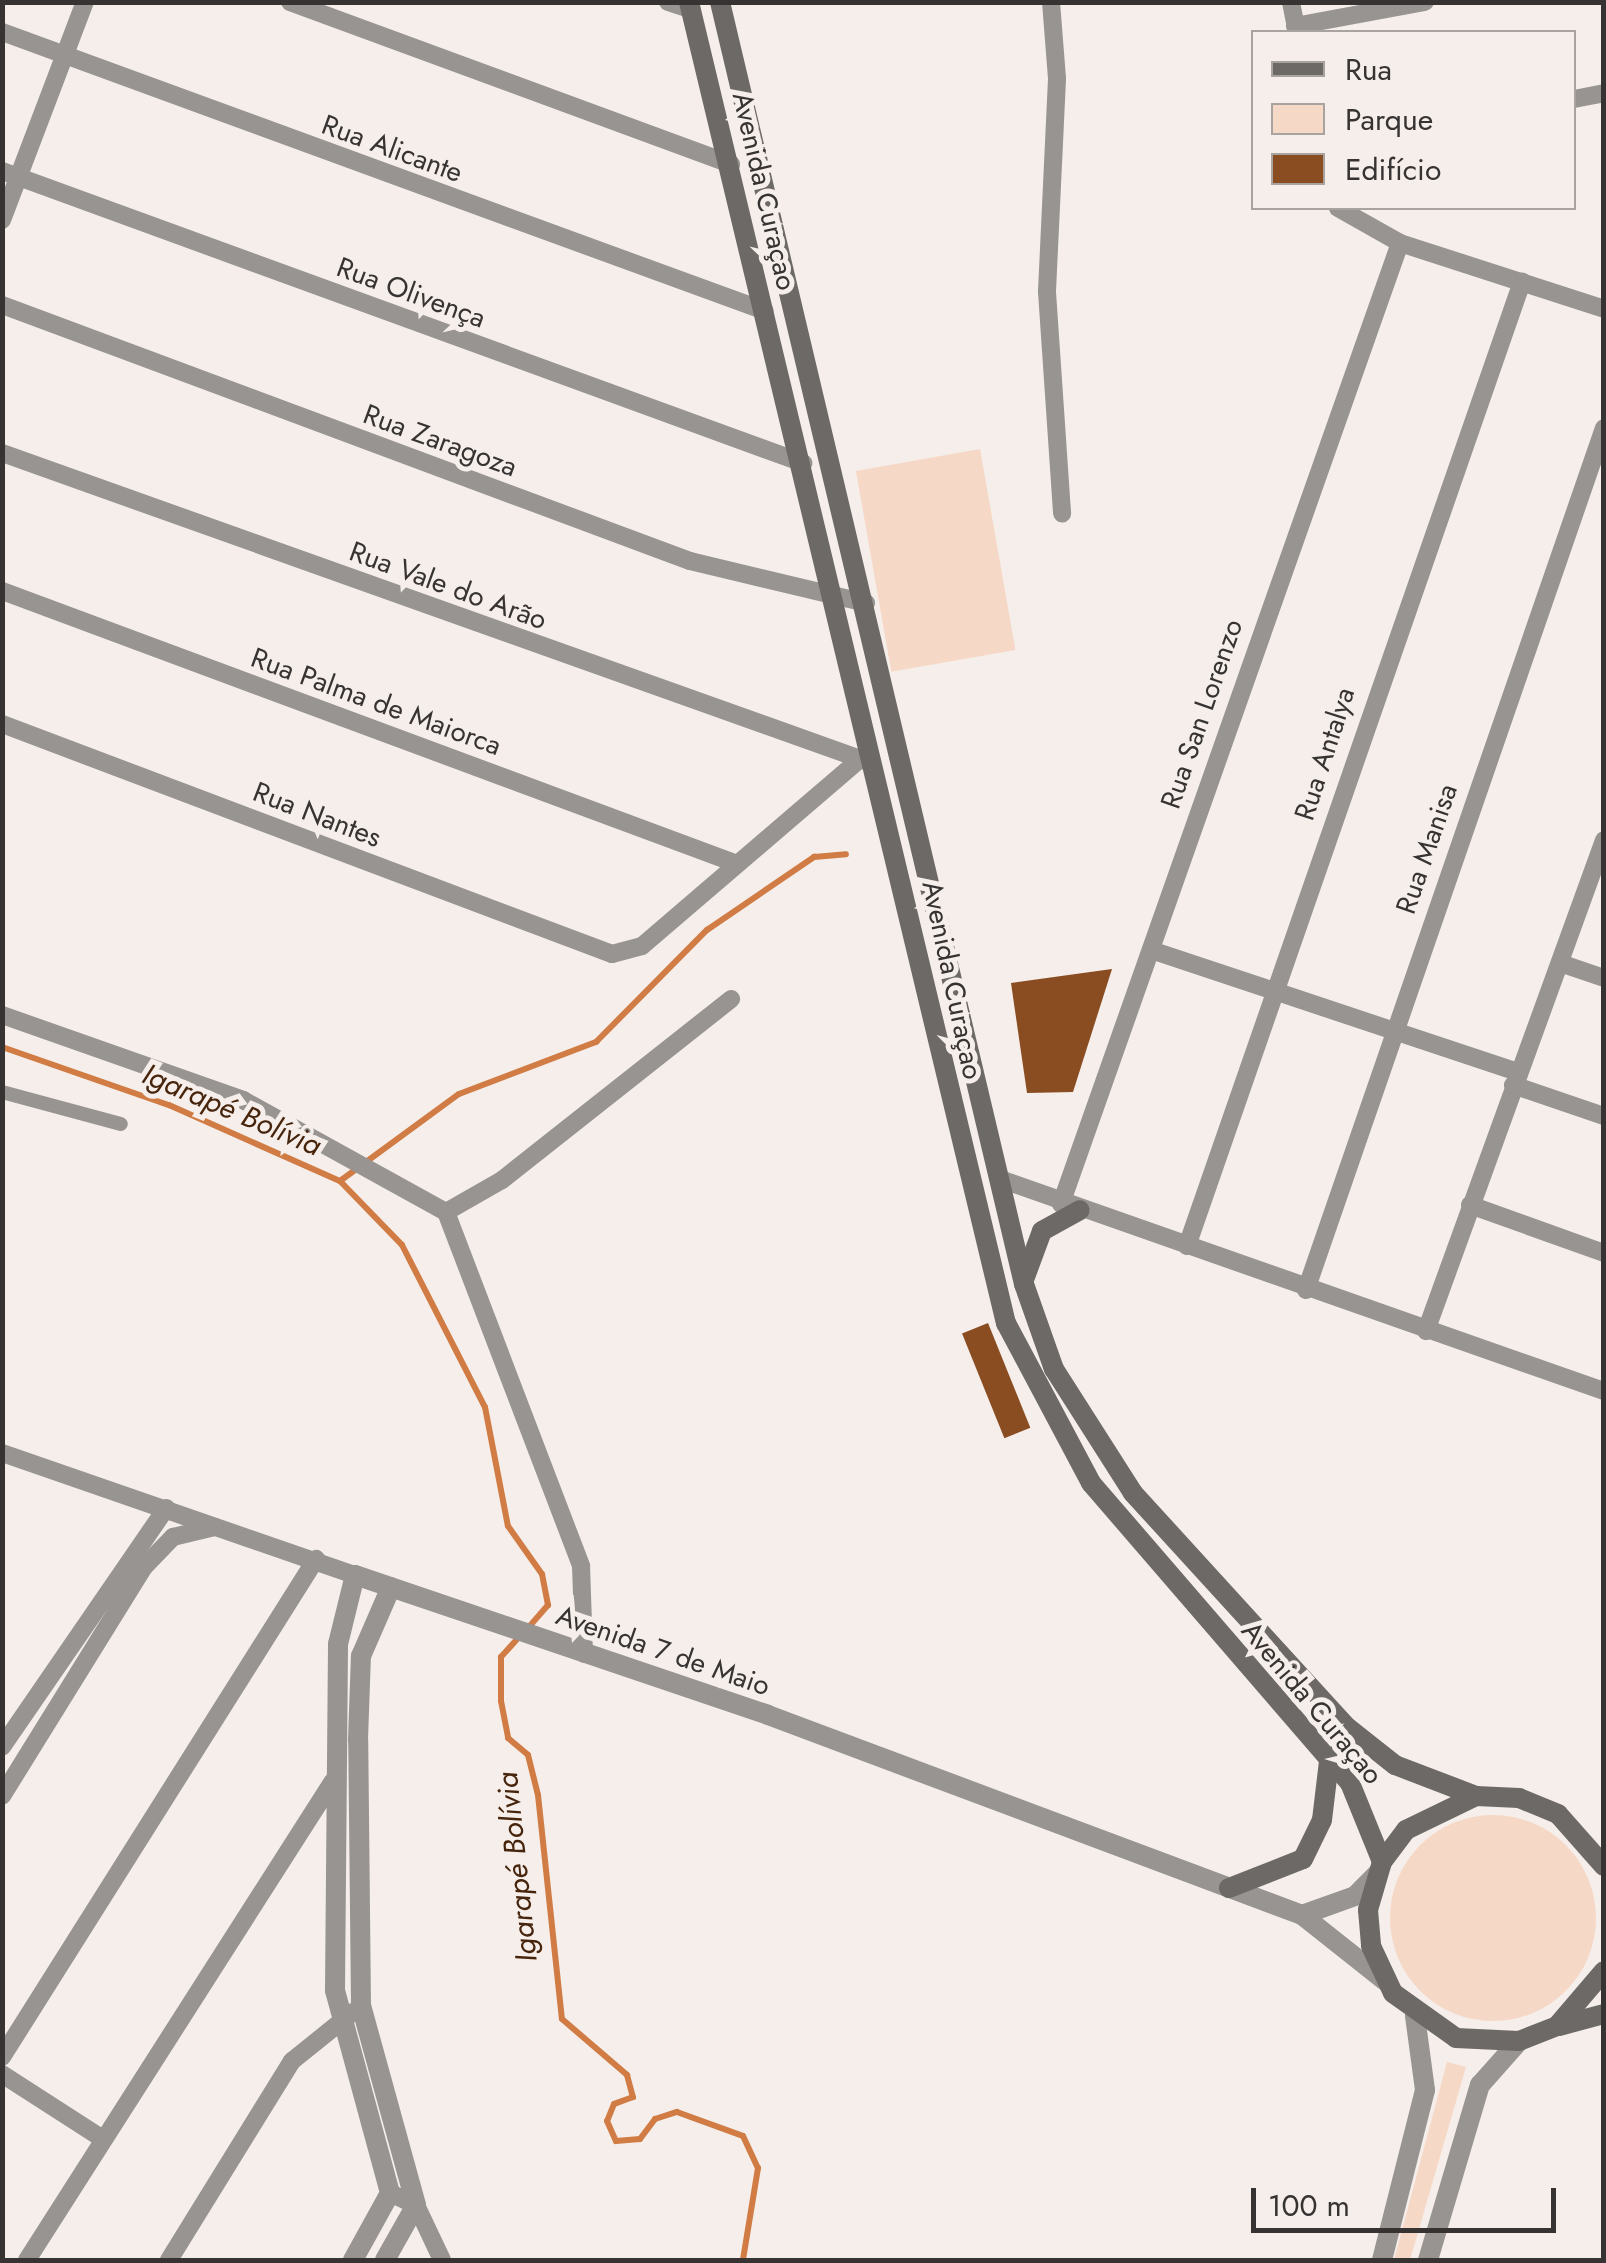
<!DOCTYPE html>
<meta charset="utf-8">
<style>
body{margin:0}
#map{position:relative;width:1606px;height:2263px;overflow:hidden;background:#f5eeea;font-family:Jost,sans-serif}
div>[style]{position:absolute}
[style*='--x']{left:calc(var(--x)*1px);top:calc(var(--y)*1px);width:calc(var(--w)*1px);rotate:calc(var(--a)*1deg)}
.green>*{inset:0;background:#f6d8c6;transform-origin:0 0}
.round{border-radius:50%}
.stream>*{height:6px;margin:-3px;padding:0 3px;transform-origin:3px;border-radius:3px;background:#d07c44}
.building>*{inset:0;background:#8a4c21;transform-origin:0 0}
.pedestrian>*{height:14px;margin:-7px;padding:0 7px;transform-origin:7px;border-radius:7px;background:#979492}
.minor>*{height:18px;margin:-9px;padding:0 9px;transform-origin:9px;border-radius:9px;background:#979492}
.tertiary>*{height:20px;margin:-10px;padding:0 10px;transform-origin:10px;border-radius:10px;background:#979492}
.secondary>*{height:20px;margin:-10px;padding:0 10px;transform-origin:10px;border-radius:10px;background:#6d6967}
span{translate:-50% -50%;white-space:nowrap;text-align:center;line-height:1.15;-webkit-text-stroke:10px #f5eeea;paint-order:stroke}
.street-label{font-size:28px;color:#363332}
.water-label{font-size:30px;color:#47250d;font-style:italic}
.frame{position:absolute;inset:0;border:5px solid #363332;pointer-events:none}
.legend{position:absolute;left:1251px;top:30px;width:325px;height:180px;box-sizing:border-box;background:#f5eeea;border:2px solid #a9a3a0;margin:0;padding:12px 18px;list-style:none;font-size:30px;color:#363332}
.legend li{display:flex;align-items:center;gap:20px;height:50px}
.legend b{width:50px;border:2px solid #a9a3a0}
.scale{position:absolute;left:1251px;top:2188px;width:305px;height:45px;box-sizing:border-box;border:5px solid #363332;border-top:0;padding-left:12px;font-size:30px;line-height:35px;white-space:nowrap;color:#363332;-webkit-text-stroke:8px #f5eeea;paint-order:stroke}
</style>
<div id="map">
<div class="green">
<div style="left:980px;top:449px;width:204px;height:126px;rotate:80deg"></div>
<div class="round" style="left:1390px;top:1815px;width:206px;height:206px"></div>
<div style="clip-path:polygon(1447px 2062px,1466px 2067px,1410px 2260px,1394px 2260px)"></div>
</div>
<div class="stream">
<div style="--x:2;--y:1047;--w:177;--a:19.2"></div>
<div style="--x:169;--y:1105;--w:187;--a:24"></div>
<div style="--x:340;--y:1181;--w:89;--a:45.9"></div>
<div style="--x:402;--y:1245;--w:182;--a:62.9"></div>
<div style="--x:485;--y:1407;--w:121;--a:79.1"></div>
<div style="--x:508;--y:1526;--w:59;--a:54.7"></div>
<div style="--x:542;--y:1574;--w:32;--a:79"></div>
<div style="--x:548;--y:1605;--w:30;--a:131"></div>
<div style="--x:340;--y:1181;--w:147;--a:-36.2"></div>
<div style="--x:459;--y:1094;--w:147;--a:-20.8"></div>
<div style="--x:596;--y:1042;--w:158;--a:-45.3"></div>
<div style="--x:707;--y:930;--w:130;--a:-34.3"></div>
<div style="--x:814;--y:857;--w:32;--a:-5"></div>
<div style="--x:519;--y:1637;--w:27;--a:132"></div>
<div style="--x:501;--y:1657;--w:44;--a:90"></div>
<div style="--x:501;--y:1701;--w:38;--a:79"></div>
<div style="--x:508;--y:1738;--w:26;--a:40"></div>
<div style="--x:528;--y:1755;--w:41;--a:76"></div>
<div style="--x:538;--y:1795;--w:225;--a:83.9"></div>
<div style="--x:562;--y:2019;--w:86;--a:40.7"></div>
<div style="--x:627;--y:2075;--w:23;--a:75"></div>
<div style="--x:633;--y:2097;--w:20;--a:160"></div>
<div style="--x:614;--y:2104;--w:18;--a:112"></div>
<div style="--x:607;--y:2121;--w:22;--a:66"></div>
<div style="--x:616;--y:2141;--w:24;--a:-5"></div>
<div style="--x:640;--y:2139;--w:25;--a:-53"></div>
<div style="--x:655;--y:2119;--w:23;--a:-18"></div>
<div style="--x:677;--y:2112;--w:70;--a:20"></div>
<div style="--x:743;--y:2136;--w:35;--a:65"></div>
<div style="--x:758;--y:2168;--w:93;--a:99.3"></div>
</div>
<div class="building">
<div style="clip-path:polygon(1112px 969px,1073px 1092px,1027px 1093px,1011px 983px)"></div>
<div style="left:988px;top:1323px;width:113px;height:28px;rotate:68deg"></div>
</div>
<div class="pedestrian">
<div style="--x:2;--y:1092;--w:123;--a:15.1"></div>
</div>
<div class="minor">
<div style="--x:290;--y:2;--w:470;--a:20.2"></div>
<div style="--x:668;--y:2;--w:25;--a:18"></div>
<div style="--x:1051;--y:2;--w:77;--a:85.5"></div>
<div style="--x:1057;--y:79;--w:213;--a:92.7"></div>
<div style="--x:1047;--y:292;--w:222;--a:86.1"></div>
<div style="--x:1291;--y:2;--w:31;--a:79"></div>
<div style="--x:1295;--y:26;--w:132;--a:-10.5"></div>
<div style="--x:2;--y:32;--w:812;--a:20.09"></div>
<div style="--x:1574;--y:99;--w:31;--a:-11"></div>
<div style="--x:2;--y:171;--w:853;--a:20.03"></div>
<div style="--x:1338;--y:208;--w:71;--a:29.4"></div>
<div style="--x:1400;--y:243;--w:214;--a:17.9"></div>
<div style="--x:2;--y:220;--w:233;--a:-69.2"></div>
<div style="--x:2;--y:305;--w:734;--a:20.41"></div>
<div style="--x:690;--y:561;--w:181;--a:13.4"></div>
<div style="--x:2;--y:453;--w:920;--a:19.62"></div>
<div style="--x:2;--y:591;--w:779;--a:20.37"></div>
<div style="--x:2;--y:724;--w:652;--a:20.66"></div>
<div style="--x:612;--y:954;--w:31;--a:-15"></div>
<div style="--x:642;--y:946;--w:287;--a:-40.6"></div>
<div style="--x:1151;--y:950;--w:386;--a:18.4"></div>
<div style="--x:1560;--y:963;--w:46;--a:18.8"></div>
<div style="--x:2;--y:1015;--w:256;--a:19.4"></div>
<div style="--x:243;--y:1100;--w:232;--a:28.9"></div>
<div style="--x:446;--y:1212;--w:379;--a:69.1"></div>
<div style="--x:581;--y:1566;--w:88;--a:88"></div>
<div style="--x:1513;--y:1085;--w:96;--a:18.8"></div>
<div style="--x:1003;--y:1180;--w:637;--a:19.35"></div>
<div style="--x:1061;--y:1204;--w:1019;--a:-70.57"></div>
<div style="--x:1470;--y:1205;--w:142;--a:19.7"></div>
<div style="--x:446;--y:1212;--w:64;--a:-29.7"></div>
<div style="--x:502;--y:1180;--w:292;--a:-38.3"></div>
<div style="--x:1187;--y:1246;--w:1021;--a:-70.84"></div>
<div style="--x:1306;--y:1290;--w:912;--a:-70.93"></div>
<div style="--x:1426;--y:1331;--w:522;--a:-70.07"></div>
<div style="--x:2;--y:1453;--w:373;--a:19.1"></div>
<div style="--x:2;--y:1747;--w:290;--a:-55.5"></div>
<div style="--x:2;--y:1796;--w:269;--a:-58.2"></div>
<div style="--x:144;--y:1567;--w:42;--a:-46"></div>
<div style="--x:173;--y:1537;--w:43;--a:-13.4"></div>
<div style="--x:2;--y:2057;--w:589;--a:-57.77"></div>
<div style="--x:2;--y:2074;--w:120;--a:32.8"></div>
<div style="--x:390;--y:2193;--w:29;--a:25"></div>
<div style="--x:416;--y:2205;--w:61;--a:64.7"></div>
<div style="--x:27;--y:2260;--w:568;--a:-57.43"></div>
<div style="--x:169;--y:2260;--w:234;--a:-58.3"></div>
<div style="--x:292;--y:2061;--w:78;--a:-38.8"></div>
</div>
<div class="tertiary">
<div style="--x:1302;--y:1915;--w:56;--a:-19.7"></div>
<div style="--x:1355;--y:1896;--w:31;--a:-45"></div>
<div style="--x:353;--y:2260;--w:77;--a:-61.1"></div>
<div style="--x:390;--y:2193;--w:210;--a:-105.2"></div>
<div style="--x:335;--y:1990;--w:346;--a:-89.5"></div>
<div style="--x:338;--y:1644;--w:71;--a:-76.2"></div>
<div style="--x:355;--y:1575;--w:436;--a:18.7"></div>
<div style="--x:768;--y:1715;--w:570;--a:20.53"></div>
<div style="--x:1302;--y:1915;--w:105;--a:38.4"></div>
<div style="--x:385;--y:2260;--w:63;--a:-60.6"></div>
<div style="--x:416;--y:2205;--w:206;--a:-105.4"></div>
<div style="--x:361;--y:2006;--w:266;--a:-90.6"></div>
<div style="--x:358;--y:1740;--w:84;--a:-88"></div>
<div style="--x:361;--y:1656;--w:75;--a:-66.5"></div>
<div style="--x:1382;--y:2260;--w:175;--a:-75.8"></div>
<div style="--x:1425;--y:2090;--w:75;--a:-97.7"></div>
<div style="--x:1428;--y:2260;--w:183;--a:-73.5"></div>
<div style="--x:1480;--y:2085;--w:59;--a:-48.4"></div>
</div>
<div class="secondary">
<div style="--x:689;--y:2;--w:1359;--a:76.51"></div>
<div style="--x:1006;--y:1323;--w:181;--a:62"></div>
<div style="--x:1091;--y:1483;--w:396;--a:49.2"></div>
<div style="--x:1350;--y:1783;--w:85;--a:67.9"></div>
<div style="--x:720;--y:2;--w:1318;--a:76.66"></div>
<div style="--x:1024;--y:1284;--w:90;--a:70.6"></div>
<div style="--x:1054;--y:1369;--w:147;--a:57.5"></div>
<div style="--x:1133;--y:1493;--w:317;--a:47.6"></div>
<div style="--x:1347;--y:1727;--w:61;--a:38.4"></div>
<div style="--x:1395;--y:1765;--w:87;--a:20.9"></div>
<div style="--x:1025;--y:1277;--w:49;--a:-69.7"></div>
<div style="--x:1042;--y:1231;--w:43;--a:-28.9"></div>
<div style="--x:1604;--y:1866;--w:69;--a:-131.5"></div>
<div style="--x:1558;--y:1814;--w:42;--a:-157.7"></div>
<div style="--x:1519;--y:1798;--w:43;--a:-177.3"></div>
<div style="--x:1476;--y:1796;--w:78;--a:154.1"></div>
<div style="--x:1406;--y:1830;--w:40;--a:127"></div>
<div style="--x:1382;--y:1862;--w:50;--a:106.3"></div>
<div style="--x:1368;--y:1910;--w:36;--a:85"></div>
<div style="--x:1371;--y:1946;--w:52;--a:64.9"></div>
<div style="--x:1393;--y:1993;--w:77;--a:35.5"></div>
<div style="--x:1456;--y:2038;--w:63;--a:2.7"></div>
<div style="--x:1519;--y:2041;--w:41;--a:-21.5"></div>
<div style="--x:1557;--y:2026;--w:72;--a:-49.5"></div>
<div style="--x:1229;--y:1888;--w:79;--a:-21.4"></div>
<div style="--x:1303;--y:1859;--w:43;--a:-64"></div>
<div style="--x:1322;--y:1820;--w:59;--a:-83.2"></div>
<div style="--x:1559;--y:2026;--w:47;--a:-14.9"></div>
</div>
<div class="street-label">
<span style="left:392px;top:149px;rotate:20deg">Rua Alicante</span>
<span style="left:764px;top:191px;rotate:77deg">Avenida Curaçao</span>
<span style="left:411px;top:293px;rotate:20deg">Rua Olivença</span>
<span style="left:440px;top:441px;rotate:20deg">Rua Zaragoza</span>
<span style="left:448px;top:586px;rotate:20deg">Rua Vale do Arão</span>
<span style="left:376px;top:702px;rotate:20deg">Rua Palma de Maiorca</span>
<span style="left:1202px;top:714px;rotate:-71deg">Rua San Lorenzo</span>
<span style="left:1325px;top:754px;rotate:-72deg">Rua Antalya</span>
<span style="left:317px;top:815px;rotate:21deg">Rua Nantes</span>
<span style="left:1427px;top:849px;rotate:-71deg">Rua Manisa</span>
<span style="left:952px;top:980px;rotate:78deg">Avenida Curaçao</span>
<span style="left:663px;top:1651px;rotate:19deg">Avenida 7 de Maio</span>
<span style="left:1312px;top:1703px;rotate:50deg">Avenida Curaçao</span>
</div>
<div class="water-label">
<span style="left:232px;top:1110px;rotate:23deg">Igarapé Bolívia</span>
<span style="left:517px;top:1867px;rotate:-96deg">Igarapé Bolívia</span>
</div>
<div class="frame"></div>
<ul class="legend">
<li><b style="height:12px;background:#6d6967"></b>Rua</li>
<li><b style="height:28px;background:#f6d8c6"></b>Parque</li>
<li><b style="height:28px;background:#8a4c21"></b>Edifício</li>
</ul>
<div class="scale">100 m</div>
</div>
